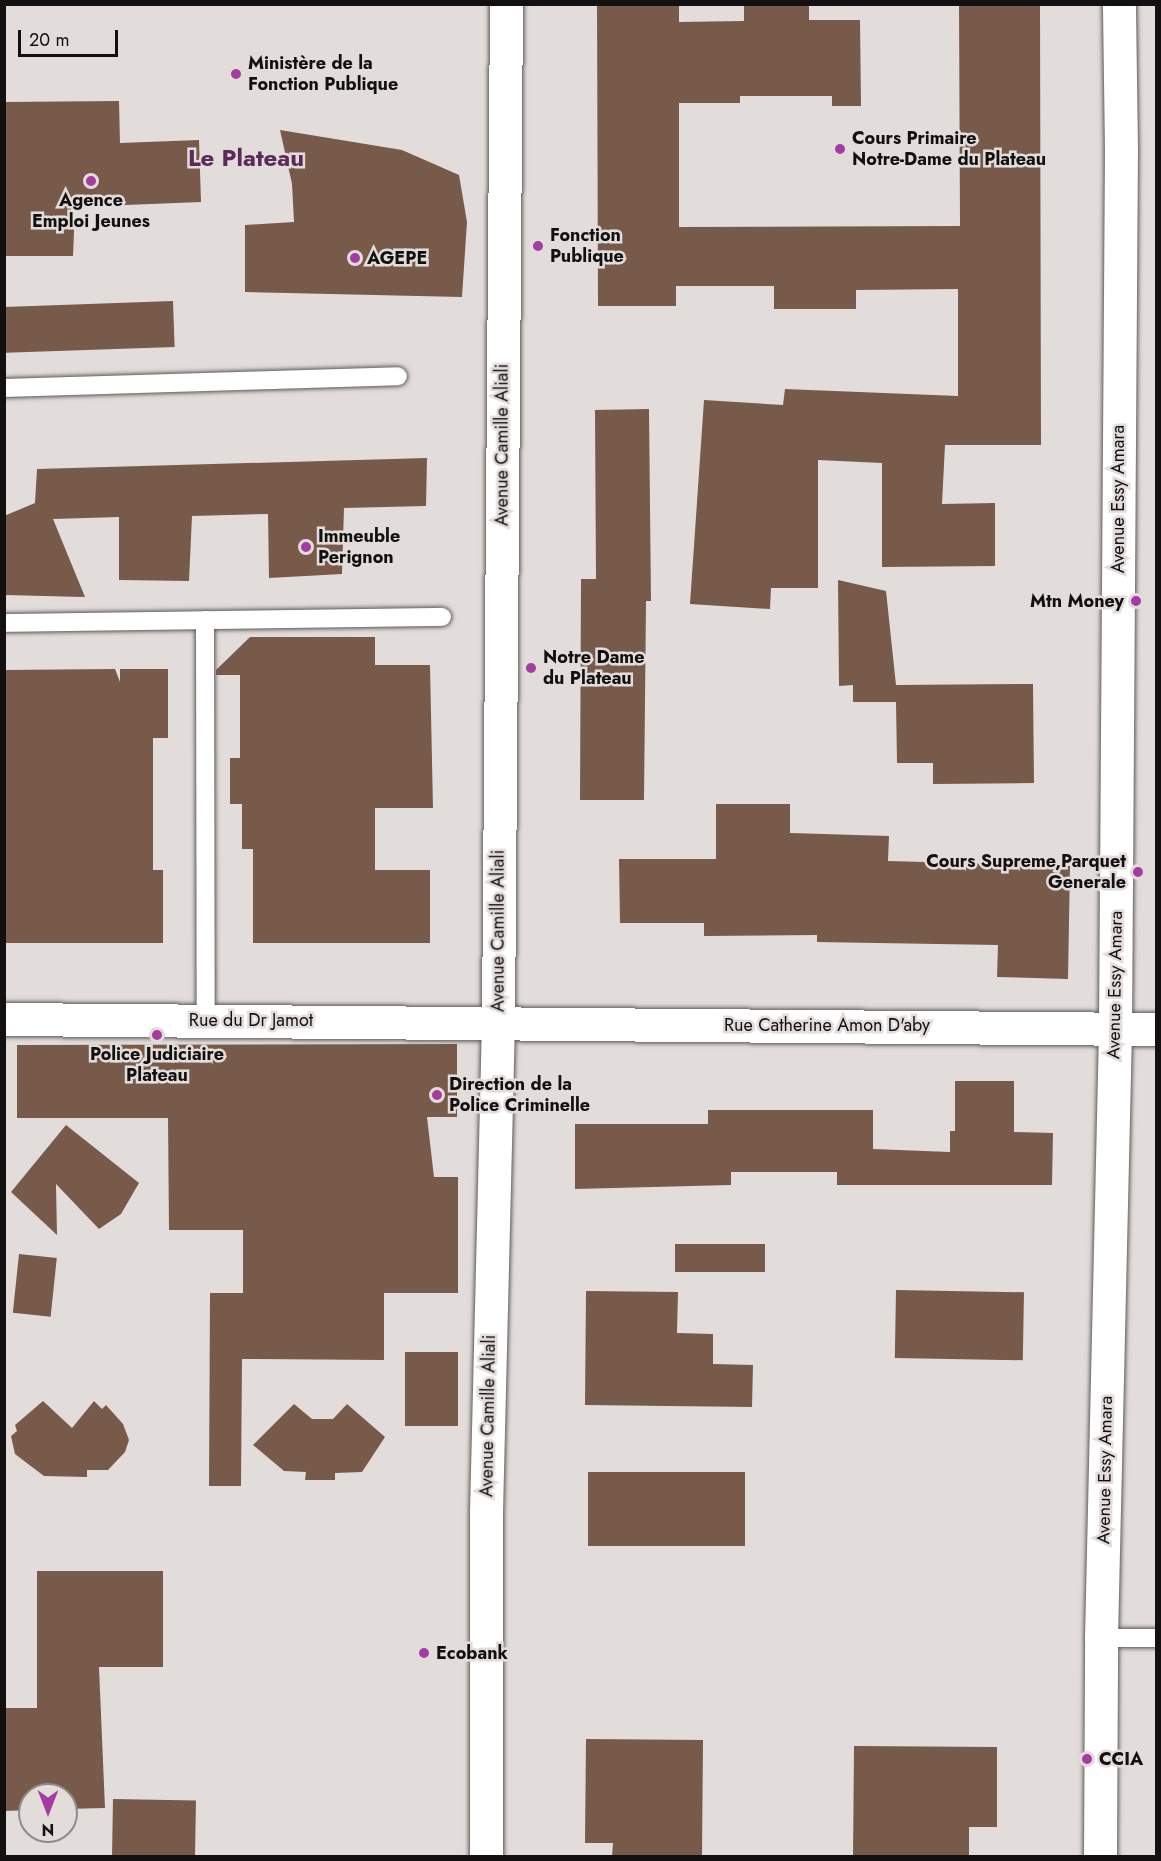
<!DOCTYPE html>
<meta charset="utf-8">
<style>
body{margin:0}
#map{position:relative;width:1161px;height:1861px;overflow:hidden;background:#e2dddb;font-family:Jost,sans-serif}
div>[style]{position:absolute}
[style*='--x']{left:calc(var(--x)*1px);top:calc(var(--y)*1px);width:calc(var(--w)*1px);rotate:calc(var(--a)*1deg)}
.building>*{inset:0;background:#775a4a;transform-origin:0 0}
.roads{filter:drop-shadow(0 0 2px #5f5b59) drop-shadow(0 0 2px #5f5b59)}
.lane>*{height:18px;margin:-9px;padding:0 9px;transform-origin:9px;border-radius:9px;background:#fff}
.street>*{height:33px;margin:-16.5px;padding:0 16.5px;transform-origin:16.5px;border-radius:16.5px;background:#fff}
.secondary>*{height:33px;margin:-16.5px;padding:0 16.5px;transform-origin:16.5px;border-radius:16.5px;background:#fff}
.dots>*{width:16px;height:16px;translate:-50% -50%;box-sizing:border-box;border:3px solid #e2dddb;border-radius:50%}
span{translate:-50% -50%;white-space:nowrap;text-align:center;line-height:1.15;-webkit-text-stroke:5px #e2dddb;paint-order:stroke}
.poi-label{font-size:18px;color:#121010;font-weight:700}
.left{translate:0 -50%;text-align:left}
.right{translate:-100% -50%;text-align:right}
.street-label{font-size:18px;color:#121010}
.district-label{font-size:24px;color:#5b295a;font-weight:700}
.frame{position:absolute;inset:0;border:6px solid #121010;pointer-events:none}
.north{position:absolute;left:18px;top:1783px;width:60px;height:60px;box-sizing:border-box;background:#e2dddb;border:2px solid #8f8b8a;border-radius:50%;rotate:180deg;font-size:16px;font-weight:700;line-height:24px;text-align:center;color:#121010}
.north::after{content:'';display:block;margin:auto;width:21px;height:27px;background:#a33da1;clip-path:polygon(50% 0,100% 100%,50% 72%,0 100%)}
.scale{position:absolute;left:18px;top:30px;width:100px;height:27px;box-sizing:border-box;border:3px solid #121010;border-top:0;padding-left:8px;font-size:18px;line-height:21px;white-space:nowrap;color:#121010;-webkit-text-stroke:4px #e2dddb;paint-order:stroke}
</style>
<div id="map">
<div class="building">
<div style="clip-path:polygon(597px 4px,679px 4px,679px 22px,744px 21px,744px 4px,809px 4px,809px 20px,860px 20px,861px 106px,832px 106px,832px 96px,740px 96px,740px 103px,679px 103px,679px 227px,960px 226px,959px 4px,1040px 4px,1041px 445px,945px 445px,942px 504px,995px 503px,995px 566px,882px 567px,882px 463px,818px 460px,818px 588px,771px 588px,770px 609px,690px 604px,704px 400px,783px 405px,785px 389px,958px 396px,958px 289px,856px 290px,856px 309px,774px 309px,774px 286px,676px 286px,676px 306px,598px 306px)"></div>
<div style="clip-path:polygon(119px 101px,120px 143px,199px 140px,201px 202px,75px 207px,73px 256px,4px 256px,4px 102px)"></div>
<div style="clip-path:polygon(280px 130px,402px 150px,459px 175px,467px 222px,462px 297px,245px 292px,245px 225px,294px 222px,292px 184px)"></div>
<div style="left:173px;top:301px;width:46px;height:169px;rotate:88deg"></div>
<div style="clip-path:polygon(649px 409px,651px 601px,646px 601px,644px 800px,580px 800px,581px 579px,596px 579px,595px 410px)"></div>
<div style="clip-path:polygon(427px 458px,426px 506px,344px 508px,342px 574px,269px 578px,268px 514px,192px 516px,189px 581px,119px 580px,119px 517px,53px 519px,85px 597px,4px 595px,4px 516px,35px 503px,37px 469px)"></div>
<div style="clip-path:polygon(838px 580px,886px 591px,896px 685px,1033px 684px,1034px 783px,933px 784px,933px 763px,897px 763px,896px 702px,853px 702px,853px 685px,839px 686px)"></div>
<div style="clip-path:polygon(250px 637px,375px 637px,375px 665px,430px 665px,433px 808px,375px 808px,375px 870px,430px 870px,430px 943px,253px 943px,253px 849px,242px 849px,242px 804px,230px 804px,230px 758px,240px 758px,240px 675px,216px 675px,216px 670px)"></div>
<div style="clip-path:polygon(115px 669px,120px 682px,120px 669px,168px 669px,168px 738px,153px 738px,153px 870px,163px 870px,163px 943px,4px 943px,4px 670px)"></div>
<div style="clip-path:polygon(716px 804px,790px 804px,790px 833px,889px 836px,888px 861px,1070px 866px,1068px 979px,997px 977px,998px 945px,817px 942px,817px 935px,704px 936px,704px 923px,620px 923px,619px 859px,716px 859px)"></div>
<div style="clip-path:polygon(457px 1044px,457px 1117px,427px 1117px,434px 1177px,458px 1177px,458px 1293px,384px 1293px,384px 1360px,242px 1359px,241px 1486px,209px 1486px,210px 1293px,243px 1293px,243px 1230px,169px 1230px,168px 1118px,17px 1118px,17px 1045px)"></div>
<div style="clip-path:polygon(955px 1081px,1014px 1081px,1014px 1132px,1053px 1133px,1052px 1185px,837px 1185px,837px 1172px,731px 1172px,731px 1185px,575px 1189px,575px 1124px,708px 1124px,708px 1110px,873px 1110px,873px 1149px,950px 1152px,950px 1131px,955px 1131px)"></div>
<div style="clip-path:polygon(66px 1125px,139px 1183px,121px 1214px,99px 1229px,56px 1184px,57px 1235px,11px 1192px)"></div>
<div style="left:675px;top:1244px;width:90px;height:28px"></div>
<div style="left:19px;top:1254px;width:38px;height:59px;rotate:6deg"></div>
<div style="left:896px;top:1290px;width:128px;height:68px;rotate:1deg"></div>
<div style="clip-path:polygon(586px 1291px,678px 1292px,677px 1333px,713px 1334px,713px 1364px,753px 1365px,752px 1407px,585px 1405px)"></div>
<div style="left:405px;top:1352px;width:53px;height:74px"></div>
<div style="clip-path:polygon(43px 1401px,72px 1428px,94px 1401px,102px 1409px,106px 1405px,123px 1424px,129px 1440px,125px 1452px,108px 1470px,87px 1470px,87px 1477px,44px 1476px,15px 1454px,11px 1436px,17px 1431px,15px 1425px)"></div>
<div style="clip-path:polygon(294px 1404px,312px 1419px,333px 1419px,347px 1404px,385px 1437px,362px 1472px,335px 1473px,335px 1480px,305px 1480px,306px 1472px,284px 1471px,253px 1445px)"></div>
<div style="left:588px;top:1472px;width:157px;height:74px"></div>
<div style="clip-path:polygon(37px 1571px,163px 1571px,163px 1667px,99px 1667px,105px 1808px,66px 1809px,66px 1795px,30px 1795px,30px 1810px,4px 1811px,4px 1708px,37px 1708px)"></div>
<div style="clip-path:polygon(586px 1739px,703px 1740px,702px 1857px,612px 1857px,613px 1843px,585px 1843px)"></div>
<div style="clip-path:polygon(854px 1746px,997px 1747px,997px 1827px,969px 1827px,969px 1857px,853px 1857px)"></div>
<div style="left:113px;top:1799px;width:83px;height:58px;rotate:1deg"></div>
</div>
<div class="roads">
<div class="lane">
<div style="--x:4;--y:388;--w:394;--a:-1.7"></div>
<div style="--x:205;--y:620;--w:400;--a:89.9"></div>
<div style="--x:4;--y:623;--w:438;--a:-0.8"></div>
<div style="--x:1101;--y:1638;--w:55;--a:0"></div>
</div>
<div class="street">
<div style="--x:4;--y:1019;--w:1152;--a:0.5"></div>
</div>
<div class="secondary">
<div style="--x:486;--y:1856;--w:344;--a:-90"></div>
<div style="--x:486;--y:1512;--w:489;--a:-88.6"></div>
<div style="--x:498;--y:1023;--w:1019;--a:-89.55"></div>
<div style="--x:1100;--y:1856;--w:218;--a:-89.7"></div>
<div style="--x:1101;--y:1638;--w:609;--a:-88.68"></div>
<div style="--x:1115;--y:1029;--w:878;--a:-89.61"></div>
<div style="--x:1121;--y:151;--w:147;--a:-90.8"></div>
</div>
</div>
<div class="dots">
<div style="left:236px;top:74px;background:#a33da1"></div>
<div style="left:840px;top:149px;background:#a33da1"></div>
<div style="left:91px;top:181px;background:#a33da1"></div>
<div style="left:538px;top:246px;background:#a33da1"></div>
<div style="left:355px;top:258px;background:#a33da1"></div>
<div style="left:306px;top:547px;background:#a33da1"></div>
<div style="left:1136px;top:601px;background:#a33da1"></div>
<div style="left:531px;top:668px;background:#a33da1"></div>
<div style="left:1138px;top:872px;background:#a33da1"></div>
<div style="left:157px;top:1035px;background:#a33da1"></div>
<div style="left:437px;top:1095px;background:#a33da1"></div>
<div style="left:424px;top:1653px;background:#a33da1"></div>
<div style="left:1087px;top:1759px;background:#a33da1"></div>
</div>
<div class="poi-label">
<span class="left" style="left:248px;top:74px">Ministère de la<br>Fonction Publique</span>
<span class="left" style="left:852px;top:149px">Cours Primaire<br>Notre-Dame du Plateau</span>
<span style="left:91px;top:211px">Agence<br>Emploi Jeunes</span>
<span class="left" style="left:550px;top:246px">Fonction<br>Publique</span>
<span class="left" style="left:367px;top:258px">AGEPE</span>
<span class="left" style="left:318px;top:547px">Immeuble<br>Perignon</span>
<span class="right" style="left:1124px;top:601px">Mtn Money</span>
<span class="left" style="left:543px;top:668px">Notre Dame<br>du Plateau</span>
<span class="right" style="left:1126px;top:872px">Cours Supreme,Parquet<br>Generale</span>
<span style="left:157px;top:1065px">Police Judiciaire<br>Plateau</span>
<span class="left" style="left:449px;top:1095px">Direction de la<br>Police Criminelle</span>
<span class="left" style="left:436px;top:1653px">Ecobank</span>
<span class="left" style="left:1099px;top:1759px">CCIA</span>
</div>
<div class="street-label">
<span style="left:502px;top:445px;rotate:-90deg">Avenue Camille Aliali</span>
<span style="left:1118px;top:499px;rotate:-90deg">Avenue Essy Amara</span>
<span style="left:498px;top:931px;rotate:-90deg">Avenue Camille Aliali</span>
<span style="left:1115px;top:985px;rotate:-89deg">Avenue Essy Amara</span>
<span style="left:251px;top:1020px">Rue du Dr Jamot</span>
<span style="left:827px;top:1025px">Rue Catherine Amon D'aby</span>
<span style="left:488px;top:1416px;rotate:-89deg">Avenue Camille Aliali</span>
<span style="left:1105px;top:1470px;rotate:-89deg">Avenue Essy Amara</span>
</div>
<div class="district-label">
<span style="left:246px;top:158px">Le Plateau</span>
</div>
<div class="frame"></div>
<div class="north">N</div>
<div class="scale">20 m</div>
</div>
